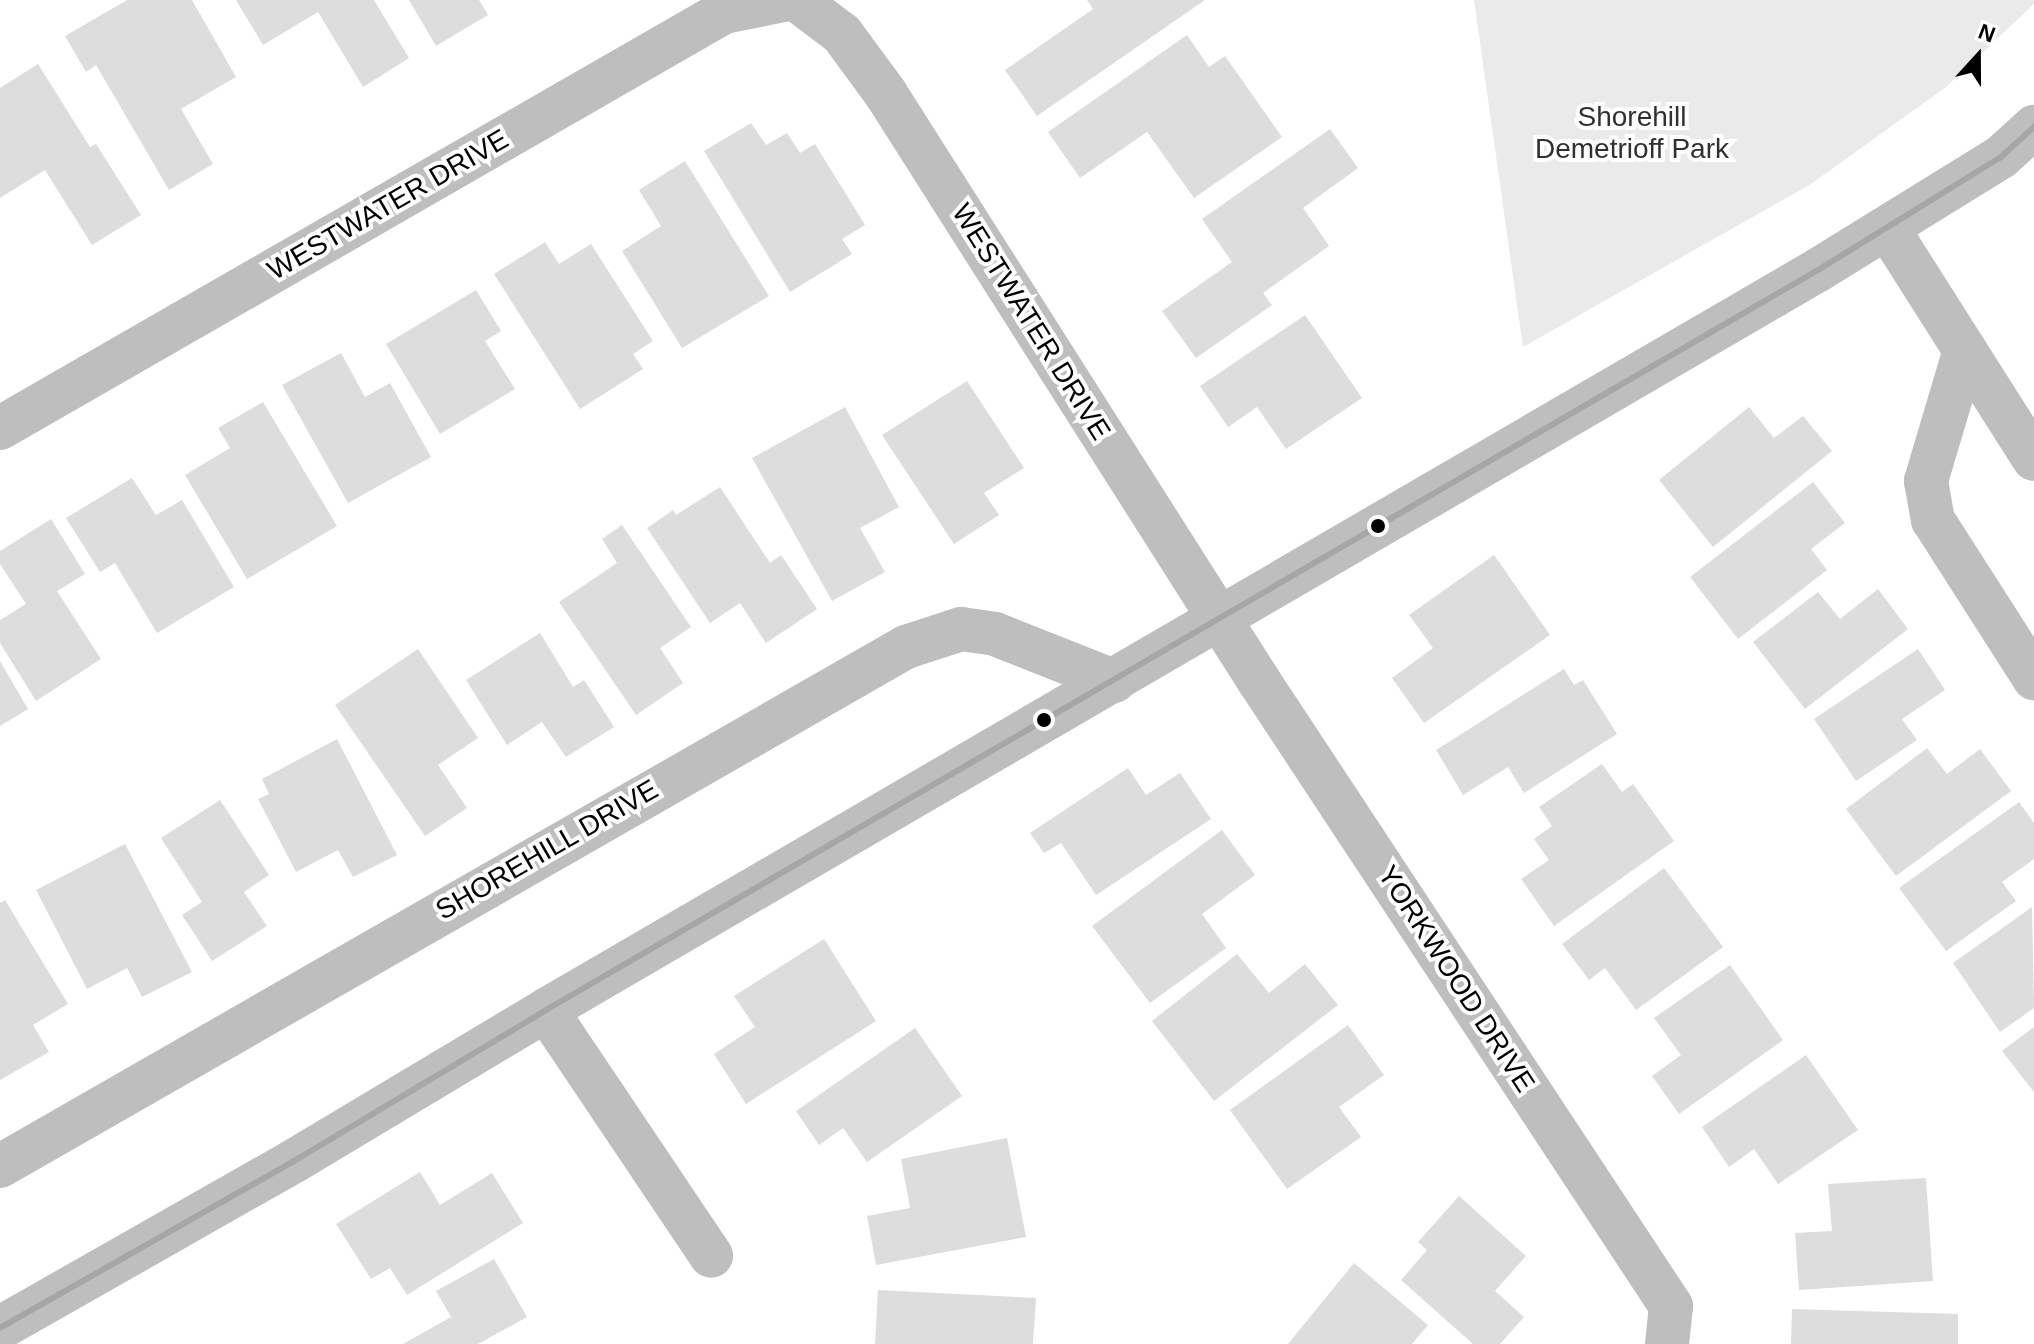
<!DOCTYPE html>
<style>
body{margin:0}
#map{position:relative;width:2034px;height:1344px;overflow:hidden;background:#fff;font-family:Helvetica,sans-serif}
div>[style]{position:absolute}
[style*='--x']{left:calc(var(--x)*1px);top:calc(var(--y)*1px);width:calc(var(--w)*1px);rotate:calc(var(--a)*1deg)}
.green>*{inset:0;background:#eaeaea}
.building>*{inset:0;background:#ddd}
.minor>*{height:44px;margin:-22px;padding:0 22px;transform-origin:22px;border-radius:22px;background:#bebebe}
.tertiary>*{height:44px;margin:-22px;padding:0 22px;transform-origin:22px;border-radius:22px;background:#bebebe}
.bus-1>*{height:6px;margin:-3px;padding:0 3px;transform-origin:3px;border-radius:3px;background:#a6a6a6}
.dots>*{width:22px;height:22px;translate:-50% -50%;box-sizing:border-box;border:4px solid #fff;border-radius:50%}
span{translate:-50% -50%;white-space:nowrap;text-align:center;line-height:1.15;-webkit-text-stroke:8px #fff;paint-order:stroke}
.park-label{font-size:28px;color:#303030}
.street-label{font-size:28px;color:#000}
.north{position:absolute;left:1938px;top:16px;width:80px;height:80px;-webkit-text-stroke:6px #fff;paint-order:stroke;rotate:21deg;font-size:22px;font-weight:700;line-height:32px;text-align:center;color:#000}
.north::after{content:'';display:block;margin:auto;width:28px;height:36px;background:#000;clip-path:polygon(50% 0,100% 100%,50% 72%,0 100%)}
</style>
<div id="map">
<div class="green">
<div style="clip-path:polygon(1474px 0,2034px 0,2034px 4px,1946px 87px,1811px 184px,1523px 347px)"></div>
</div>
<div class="building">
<div style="clip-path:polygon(127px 0,192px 0,236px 77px,181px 109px,213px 164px,169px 190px,96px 65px,86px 72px,65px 36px)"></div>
<div style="clip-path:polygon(236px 0,374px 0,409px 58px,363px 87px,318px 12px,263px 45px)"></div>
<div style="clip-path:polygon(409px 0,479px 0,488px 15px,436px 46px)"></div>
<div style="clip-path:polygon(1087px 0,1205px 0,1037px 116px,1005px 70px,1093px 9px)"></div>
<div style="clip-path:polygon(1187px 35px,1209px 67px,1225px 56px,1282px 137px,1194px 198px,1147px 132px,1080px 178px,1048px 132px)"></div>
<div style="clip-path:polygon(38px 64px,90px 147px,96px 144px,141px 215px,92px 245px,45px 170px,0 198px,0 88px)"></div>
<div style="clip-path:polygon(751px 123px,766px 145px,787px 133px,800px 153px,815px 144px,865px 225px,842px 239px,852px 254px,790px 292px,704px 151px)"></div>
<div style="clip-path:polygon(1330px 129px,1358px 168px,1303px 208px,1329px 246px,1263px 293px,1272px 305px,1196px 358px,1162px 311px,1232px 262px,1202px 219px)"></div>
<div style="clip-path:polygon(685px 161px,769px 296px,682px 348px,622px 251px,661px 226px,639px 190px)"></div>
<div style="clip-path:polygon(545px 242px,559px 264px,591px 244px,653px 341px,633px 354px,643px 369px,580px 409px,494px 274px)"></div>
<div style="clip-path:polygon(476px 290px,501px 331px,485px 341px,515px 389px,440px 434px,386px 344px)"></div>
<div style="clip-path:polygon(1305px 315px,1362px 398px,1286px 449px,1257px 407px,1228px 427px,1200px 386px)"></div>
<div style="clip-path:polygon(341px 353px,365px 397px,390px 383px,431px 457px,348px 503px,282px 385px)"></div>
<div style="clip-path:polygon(967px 381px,1024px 468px,984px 493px,999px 515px,954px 544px,882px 435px)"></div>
<div style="clip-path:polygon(263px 402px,337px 526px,247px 579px,185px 475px,230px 448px,218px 428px)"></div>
<div style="clip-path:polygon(845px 407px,899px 507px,860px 528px,885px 572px,832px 601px,752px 458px)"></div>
<div style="clip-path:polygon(1749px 407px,1774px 438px,1803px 416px,1832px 451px,1713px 547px,1659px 480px)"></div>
<div style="clip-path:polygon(132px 478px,156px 515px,182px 500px,234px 587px,157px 633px,115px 563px,100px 572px,66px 518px)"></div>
<div style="clip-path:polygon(1813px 482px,1845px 523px,1811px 549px,1827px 570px,1738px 639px,1690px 577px)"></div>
<div style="clip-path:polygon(720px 487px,770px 563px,781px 555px,817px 609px,766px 643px,740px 603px,710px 623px,647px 528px,673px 510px,676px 515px)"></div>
<div style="clip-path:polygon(51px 519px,85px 574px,57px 591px,101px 659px,36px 701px,0 643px,0 620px,26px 604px,0 564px,0 551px)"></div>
<div style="clip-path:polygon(622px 525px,691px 627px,660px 648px,683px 683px,636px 715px,559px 602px,617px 563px,602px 539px)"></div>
<div style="clip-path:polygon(1494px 555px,1550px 635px,1424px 723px,1392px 678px,1433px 648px,1409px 615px)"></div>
<div style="clip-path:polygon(1878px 589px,1908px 629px,1805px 709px,1753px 642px,1818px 592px,1840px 619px)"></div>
<div style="clip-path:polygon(540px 633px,573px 687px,584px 680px,614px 727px,566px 757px,542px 722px,507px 745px,466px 680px)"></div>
<div style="clip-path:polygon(418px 649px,478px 738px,438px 765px,467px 808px,425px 836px,335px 705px)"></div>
<div style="clip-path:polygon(1918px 649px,1945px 690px,1902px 719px,1917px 740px,1856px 781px,1814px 719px)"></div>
<div style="clip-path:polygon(0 661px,28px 709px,0 726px)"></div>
<div style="clip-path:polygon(1564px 669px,1574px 685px,1583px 680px,1617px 734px,1524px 793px,1508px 767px,1463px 795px,1436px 750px)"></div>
<div style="clip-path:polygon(337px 739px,397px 855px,353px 877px,338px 850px,296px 872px,258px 799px,269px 794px,262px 779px)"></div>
<div style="clip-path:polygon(1927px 748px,1947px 774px,1980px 749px,2011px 791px,1896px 876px,1846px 809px)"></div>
<div style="clip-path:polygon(1602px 764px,1622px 792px,1633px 784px,1674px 841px,1554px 926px,1521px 879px,1549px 860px,1534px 839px,1552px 826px,1539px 807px)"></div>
<div style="clip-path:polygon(1128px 768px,1146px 795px,1180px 773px,1211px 819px,1096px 895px,1061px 843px,1044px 853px,1030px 833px)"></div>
<div style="clip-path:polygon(220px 800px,269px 875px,244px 892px,267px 926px,212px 961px,182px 915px,202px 902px,161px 838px)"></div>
<div style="clip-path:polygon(2019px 802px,2034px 823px,2034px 859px,2002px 882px,2016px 901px,1946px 951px,1899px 888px)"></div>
<div style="clip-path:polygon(1222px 830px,1255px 875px,1202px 914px,1226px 948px,1150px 1003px,1092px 926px)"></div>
<div style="clip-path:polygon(125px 844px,192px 972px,142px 997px,127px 968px,87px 989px,36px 890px)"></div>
<div style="clip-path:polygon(1664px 868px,1723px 947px,1636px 1010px,1605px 968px,1589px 980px,1562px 944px)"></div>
<div style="clip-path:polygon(5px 900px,68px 1004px,33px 1025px,49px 1052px,0 1080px,0 903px)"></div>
<div style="clip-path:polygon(2032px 907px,2034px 1008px,2000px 1032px,1953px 963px)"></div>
<div style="clip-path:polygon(824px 939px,876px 1021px,746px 1104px,714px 1054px,755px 1027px,734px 996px)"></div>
<div style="clip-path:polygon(1237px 954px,1269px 993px,1305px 964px,1338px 1005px,1214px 1101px,1152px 1021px)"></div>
<div style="clip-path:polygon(1730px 965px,1783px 1040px,1679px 1114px,1652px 1076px,1681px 1055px,1654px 1018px)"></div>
<div style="clip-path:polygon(1348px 1025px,1384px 1075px,1339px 1107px,1361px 1137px,1287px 1189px,1230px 1110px)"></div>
<div style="clip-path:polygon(2034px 1027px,2034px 1092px,2002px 1051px)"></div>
<div style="clip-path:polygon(915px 1028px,962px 1096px,867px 1162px,843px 1128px,819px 1145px,796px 1111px)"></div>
<div style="clip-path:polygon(1806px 1055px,1858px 1130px,1778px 1184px,1754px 1149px,1729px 1167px,1702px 1127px)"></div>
<div style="clip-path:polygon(1007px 1138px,1026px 1237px,876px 1265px,867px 1216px,910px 1208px,901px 1159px)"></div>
<div style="clip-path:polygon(420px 1172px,440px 1205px,492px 1173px,523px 1223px,407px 1295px,390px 1268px,371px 1279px,336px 1224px)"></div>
<div style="clip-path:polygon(1926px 1178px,1933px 1281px,1799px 1290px,1795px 1233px,1832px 1231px,1828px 1184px)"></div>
<div style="clip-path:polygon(1459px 1196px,1526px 1256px,1495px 1291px,1524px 1317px,1500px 1344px,1473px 1344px,1401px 1280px,1427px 1250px,1418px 1242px)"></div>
<div style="clip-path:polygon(494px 1259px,527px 1317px,478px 1344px,403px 1344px,451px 1317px,436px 1291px)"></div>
<div style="clip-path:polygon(1354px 1263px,1428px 1325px,1412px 1344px,1288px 1344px)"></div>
<div style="clip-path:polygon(878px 1290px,1036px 1298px,1033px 1344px,875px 1344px)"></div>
<div style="clip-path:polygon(1792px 1309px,1958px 1314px,1958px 1344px,1791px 1344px)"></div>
</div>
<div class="minor">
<div style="--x:797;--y:0;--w:56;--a:37.1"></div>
<div style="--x:842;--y:34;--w:74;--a:53.7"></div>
<div style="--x:886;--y:94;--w:695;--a:57.57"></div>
<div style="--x:1259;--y:681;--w:749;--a:56.61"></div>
<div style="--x:1671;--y:1306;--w:38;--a:96"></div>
<div style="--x:1888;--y:229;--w:272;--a:57.6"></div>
<div style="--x:1965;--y:350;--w:137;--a:106.6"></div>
<div style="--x:1926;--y:481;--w:40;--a:80"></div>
<div style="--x:1933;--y:520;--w:188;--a:57.4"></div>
<div style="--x:0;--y:428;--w:835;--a:-29.88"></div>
<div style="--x:724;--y:12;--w:61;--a:-11.3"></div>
<div style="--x:546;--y:1010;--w:296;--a:56.1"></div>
<div style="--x:0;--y:1166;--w:1044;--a:-29.81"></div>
<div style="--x:906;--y:647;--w:58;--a:-18.1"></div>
<div style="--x:961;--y:629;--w:34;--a:8"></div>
<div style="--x:995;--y:634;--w:128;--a:21.6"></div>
</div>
<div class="tertiary">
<div style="--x:0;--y:1328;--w:338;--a:-29.6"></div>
<div style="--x:294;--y:1161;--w:294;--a:-30.9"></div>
<div style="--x:546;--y:1010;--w:1472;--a:-30.19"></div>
<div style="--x:1818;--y:270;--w:215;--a:-31.7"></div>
<div style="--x:2001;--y:157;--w:45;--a:-42.3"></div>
</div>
<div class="bus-1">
<div style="--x:0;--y:1328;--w:338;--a:-29.6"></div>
<div style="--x:294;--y:1161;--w:294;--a:-30.9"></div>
<div style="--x:546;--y:1010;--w:1472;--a:-30.19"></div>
<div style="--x:1818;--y:270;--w:215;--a:-31.7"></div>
<div style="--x:2001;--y:157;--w:45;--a:-42.3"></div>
</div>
<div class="dots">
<div style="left:1378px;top:526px;background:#000"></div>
<div style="left:1044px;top:720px;background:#000"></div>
</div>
<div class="park-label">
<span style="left:1632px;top:133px">Shorehill<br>Demetrioff Park</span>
</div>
<div class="street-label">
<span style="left:388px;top:205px;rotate:-30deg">WESTWATER DRIVE</span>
<span style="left:1031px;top:322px;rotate:58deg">WESTWATER DRIVE</span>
<span style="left:547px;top:850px;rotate:-30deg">SHOREHILL DRIVE</span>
<span style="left:1456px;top:979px;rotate:57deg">YORKWOOD DRIVE</span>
</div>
<div class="north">N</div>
</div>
